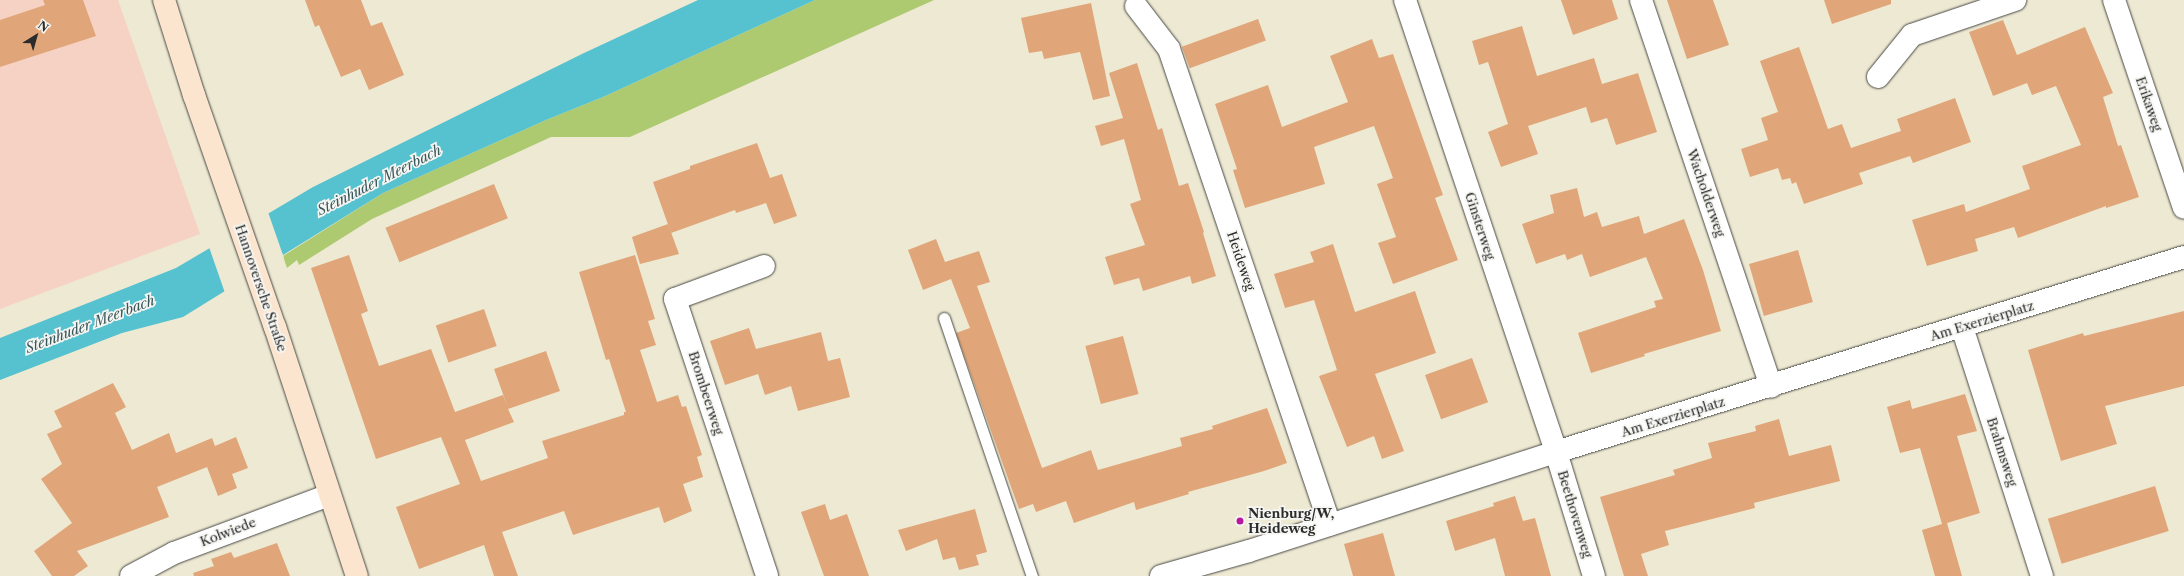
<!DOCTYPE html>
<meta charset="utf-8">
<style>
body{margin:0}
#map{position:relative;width:2184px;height:576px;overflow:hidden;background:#ede9d3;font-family:"Libre Caslon Text",serif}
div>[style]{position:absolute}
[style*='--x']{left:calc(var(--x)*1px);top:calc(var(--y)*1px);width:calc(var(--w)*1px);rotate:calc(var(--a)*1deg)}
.built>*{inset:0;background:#f6d2c4}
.green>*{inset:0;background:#adca70}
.water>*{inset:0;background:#56c2d0}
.pier>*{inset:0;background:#ede9d3}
.building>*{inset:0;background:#e0a679;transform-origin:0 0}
.roads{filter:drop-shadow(0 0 1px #484844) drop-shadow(0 0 1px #484844)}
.lane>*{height:11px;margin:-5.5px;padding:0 5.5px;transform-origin:5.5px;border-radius:5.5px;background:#fff}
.street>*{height:22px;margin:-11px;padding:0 11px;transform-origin:11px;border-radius:11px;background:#fff}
.secondary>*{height:22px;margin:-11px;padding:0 11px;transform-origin:11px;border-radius:11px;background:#fbe5cf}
.dots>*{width:11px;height:11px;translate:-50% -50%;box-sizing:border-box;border:2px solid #f6f6f2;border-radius:50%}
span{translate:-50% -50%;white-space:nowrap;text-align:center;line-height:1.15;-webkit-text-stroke:3.5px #f6f6f2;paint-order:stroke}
.street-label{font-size:13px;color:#2b2b2b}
.poi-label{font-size:13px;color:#2b2b2b;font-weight:700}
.left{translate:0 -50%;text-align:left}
.water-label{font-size:14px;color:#38585d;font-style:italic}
.north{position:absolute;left:16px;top:16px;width:40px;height:40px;-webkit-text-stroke:3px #f6f6f2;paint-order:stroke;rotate:37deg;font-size:11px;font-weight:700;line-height:16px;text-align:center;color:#2b2b2b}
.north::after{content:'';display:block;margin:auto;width:14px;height:18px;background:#2b2b2b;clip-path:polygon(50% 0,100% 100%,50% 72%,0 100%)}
</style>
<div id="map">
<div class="built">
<div style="clip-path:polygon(0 0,118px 0,200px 234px,0 309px)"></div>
</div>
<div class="green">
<div style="clip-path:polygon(815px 0,934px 0,630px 137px,551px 137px,372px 219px,299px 265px,297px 260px,287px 268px,283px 256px,383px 193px,546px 120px,603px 97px)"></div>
</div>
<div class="water">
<div style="clip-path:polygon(698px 0,815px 0,603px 97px,546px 120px,383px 193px,183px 317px,122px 333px,0 380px,0 338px,176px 268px,313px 187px,584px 53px)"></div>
</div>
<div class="pier">
<div style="clip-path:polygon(268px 212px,284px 258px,225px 293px,209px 247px)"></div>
</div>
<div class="building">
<div style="clip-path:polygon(43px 0,83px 0,96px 36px,0 67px,0 20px,45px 5px)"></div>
<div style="clip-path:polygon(305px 0,361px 0,371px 26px,382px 22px,404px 75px,369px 90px,360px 69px,341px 77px,319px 25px,315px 27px)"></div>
<div style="clip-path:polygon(1561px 0,1612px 0,1618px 19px,1573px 35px)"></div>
<div style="clip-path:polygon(1667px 0,1713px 0,1729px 45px,1687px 59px)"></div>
<div style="clip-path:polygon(1824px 0,1891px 0,1891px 4px,1832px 24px)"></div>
<div style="clip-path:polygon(1091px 3px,1110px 96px,1093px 100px,1080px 52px,1044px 59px,1042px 51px,1029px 53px,1021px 18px)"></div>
<div style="left:1258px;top:19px;width:23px;height:81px;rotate:70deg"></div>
<div style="clip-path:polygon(2003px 20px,2017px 55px,2085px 27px,2113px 93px,2103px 97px,2118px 146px,2121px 145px,2139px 197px,2106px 208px,2106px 206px,2018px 238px,2014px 227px,1975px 239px,1978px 251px,1927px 266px,1912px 220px,1964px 204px,1966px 212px,2030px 189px,2022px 166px,2081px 145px,2056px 86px,2032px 95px,2027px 83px,1993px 96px,1969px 32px)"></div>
<div style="clip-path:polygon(1522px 26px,1537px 76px,1594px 58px,1602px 84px,1638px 73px,1657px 132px,1616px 145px,1607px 118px,1591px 123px,1586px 107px,1528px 126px,1538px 154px,1501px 167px,1488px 132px,1508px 124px,1488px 62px,1479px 65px,1472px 41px)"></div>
<div style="clip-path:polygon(1372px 39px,1379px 58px,1393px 54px,1443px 195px,1435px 198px,1458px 260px,1393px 284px,1378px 243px,1396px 237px,1377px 184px,1393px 178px,1374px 126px,1314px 147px,1325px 184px,1245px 208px,1233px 170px,1237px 169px,1215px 104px,1268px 85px,1282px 127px,1348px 102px,1330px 56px)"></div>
<div style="clip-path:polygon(1799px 47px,1828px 129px,1842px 124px,1851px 148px,1901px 131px,1897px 119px,1955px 98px,1971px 142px,1913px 163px,1910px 156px,1859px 173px,1863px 184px,1804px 204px,1796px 182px,1792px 184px,1790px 178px,1782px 180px,1778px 168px,1750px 177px,1741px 149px,1768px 140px,1761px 118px,1778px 112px,1760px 61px)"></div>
<div style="clip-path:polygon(1137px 63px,1158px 130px,1162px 128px,1179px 186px,1188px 183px,1204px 232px,1203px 233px,1216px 276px,1192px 284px,1190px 276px,1143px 291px,1139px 278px,1114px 285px,1105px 257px,1145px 245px,1130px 204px,1141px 200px,1124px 139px,1101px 146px,1095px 126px,1123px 118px,1109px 73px)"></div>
<div style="clip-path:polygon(757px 143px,770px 178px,782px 174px,797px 216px,774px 224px,766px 203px,736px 213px,735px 210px,671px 233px,653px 182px,690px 169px,690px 166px)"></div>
<div style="left:494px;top:184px;width:37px;height:117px;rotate:68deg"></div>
<div style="clip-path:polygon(1577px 188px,1584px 217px,1597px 212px,1602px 227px,1639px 216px,1644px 234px,1684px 219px,1703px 270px,1721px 331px,1644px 354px,1645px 356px,1591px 373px,1578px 333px,1656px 307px,1654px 301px,1663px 299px,1646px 257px,1590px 277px,1582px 254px,1567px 260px,1565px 254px,1536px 264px,1522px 224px,1554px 213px,1550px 195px)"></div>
<div style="clip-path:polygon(668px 224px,679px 254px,640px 264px,632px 237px)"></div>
<div style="clip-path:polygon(936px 239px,945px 262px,979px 251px,990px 282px,977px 286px,1042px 468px,1091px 450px,1098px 470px,1182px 446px,1180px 438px,1213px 429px,1212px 426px,1267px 408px,1287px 463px,1264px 471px,1188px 492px,1189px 494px,1136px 510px,1134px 502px,1074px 523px,1066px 501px,1036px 512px,1033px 504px,1019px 509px,956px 333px,970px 328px,951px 279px,923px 290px,908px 250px)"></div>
<div style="clip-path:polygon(1333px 244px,1355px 312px,1415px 291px,1436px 353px,1375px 374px,1404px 451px,1382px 459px,1374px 436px,1347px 447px,1319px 376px,1337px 370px,1314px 300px,1285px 308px,1274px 274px,1314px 262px,1310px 252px)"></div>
<div style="left:1798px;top:250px;width:54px;height:51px;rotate:74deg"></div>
<div style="clip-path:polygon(349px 255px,368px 311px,361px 314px,379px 366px,431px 349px,455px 412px,503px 395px,508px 408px,494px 369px,546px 351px,560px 391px,508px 409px,514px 422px,465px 440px,481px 481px,548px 458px,542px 441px,624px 415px,624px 412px,626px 412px,609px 359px,606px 360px,579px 272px,635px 255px,655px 319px,648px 321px,656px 345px,640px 350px,657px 402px,678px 395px,682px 407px,686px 406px,702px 455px,697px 457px,703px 477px,683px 484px,692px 511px,664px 523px,659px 507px,573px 535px,564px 511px,502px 532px,518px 576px,494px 576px,484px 545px,419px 569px,396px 507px,460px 484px,441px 437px,376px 459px,311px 268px)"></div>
<div style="left:484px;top:309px;width:39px;height:51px;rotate:71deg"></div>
<div style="clip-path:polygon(2184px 311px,2184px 386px,2105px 406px,2117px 444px,2061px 461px,2028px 350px,2083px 333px,2084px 336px)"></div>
<div style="clip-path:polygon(749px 328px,756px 349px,821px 332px,828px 361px,840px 358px,850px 397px,798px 411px,791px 386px,765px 395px,758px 374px,725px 385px,710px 341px)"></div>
<div style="left:1123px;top:336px;width:60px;height:39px;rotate:75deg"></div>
<div style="left:1472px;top:358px;width:47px;height:50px;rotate:70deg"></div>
<div style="clip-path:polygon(113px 383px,126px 407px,115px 413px,132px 450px,169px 433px,176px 453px,212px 438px,215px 446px,236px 437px,248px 468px,232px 474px,237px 488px,218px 496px,207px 467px,157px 487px,169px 517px,77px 551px,88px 566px,74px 576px,52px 576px,34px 551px,72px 523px,41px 479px,62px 464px,47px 434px,62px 427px,54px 411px)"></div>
<div style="clip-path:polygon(1965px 394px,1977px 431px,1957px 436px,1980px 513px,1947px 523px,1962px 576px,1935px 576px,1922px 530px,1942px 524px,1920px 448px,1900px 453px,1887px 407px,1910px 400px,1912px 409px)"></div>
<div style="clip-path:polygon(1779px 419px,1789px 456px,1831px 445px,1840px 481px,1754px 503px,1755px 508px,1665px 531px,1669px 545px,1641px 554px,1648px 576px,1624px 576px,1600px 497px,1675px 475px,1673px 470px,1712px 458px,1708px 443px,1756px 431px,1755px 426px)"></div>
<div style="left:2155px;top:486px;width:47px;height:112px;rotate:73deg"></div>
<div style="clip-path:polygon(1515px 496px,1523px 521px,1535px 518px,1551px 576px,1505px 576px,1495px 538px,1455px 551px,1446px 521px,1494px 506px,1493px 503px)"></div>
<div style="clip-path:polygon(825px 504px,830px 520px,847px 514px,869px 576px,824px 576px,801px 512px)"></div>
<div style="clip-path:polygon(975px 509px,987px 552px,976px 555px,979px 565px,959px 570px,955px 557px,943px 560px,937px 539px,906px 551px,898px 530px)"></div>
<div style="clip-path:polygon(1383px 533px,1395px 576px,1353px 576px,1344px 544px)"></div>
<div style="clip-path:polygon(277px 543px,290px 576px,194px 576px,193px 573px,214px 566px,211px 559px,231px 552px,234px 558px)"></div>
</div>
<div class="roads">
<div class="lane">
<div style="--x:944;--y:318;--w:273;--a:71.2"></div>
</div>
<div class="street">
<div style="--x:1405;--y:0;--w:477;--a:71.5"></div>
<div style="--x:1556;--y:452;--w:130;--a:73"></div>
<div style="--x:1641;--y:0;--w:408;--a:71.4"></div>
<div style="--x:2114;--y:0;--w:219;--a:71.4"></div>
<div style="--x:1136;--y:6;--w:54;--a:52.5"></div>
<div style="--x:1169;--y:49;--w:502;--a:71.31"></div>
<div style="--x:1878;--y:77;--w:54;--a:-51"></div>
<div style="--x:1912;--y:35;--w:109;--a:-18.8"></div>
<div style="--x:764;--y:266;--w:95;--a:159.7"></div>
<div style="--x:675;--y:299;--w:292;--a:71.6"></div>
<div style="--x:1962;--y:327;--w:262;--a:72.2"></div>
<div style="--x:131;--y:576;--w:49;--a:-28.1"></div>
<div style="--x:174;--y:553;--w:165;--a:-20.5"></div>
<div style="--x:1161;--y:576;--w:91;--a:-15.9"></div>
<div style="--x:1249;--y:551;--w:323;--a:-17.9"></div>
<div style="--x:1556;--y:452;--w:658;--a:-17.25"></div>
</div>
<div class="secondary">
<div style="--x:164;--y:0;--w:100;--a:72.5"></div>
<div style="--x:194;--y:95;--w:246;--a:70.8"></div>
<div style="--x:275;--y:327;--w:262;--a:71.8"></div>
</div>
</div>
<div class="dots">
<div style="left:1240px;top:521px;background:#b5179e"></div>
</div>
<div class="street-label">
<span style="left:2149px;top:104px;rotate:71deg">Erikaweg</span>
<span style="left:1706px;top:193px;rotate:71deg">Wacholderweg</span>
<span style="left:1480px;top:226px;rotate:72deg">Ginsterweg</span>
<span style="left:1241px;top:261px;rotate:71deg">Heideweg</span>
<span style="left:261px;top:288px;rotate:71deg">Hannoversche Straße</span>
<span style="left:1982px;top:321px;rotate:-17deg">Am Exerzierplatz</span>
<span style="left:706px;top:393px;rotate:72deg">Brombeerweg</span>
<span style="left:1673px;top:417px;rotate:-17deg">Am Exerzierplatz</span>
<span style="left:2002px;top:452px;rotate:72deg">Brahmsweg</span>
<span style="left:1575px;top:514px;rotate:73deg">Beethovenweg</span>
<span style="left:228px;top:532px;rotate:-21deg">Kolwiede</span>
</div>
<div class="poi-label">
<span class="left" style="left:1248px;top:521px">Nienburg/W,<br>Heideweg</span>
</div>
<div class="water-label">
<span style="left:379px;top:180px;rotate:-27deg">Steinhuder Meerbach</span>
<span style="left:90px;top:324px;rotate:-21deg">Steinhuder Meerbach</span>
</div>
<div class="north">N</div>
</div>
